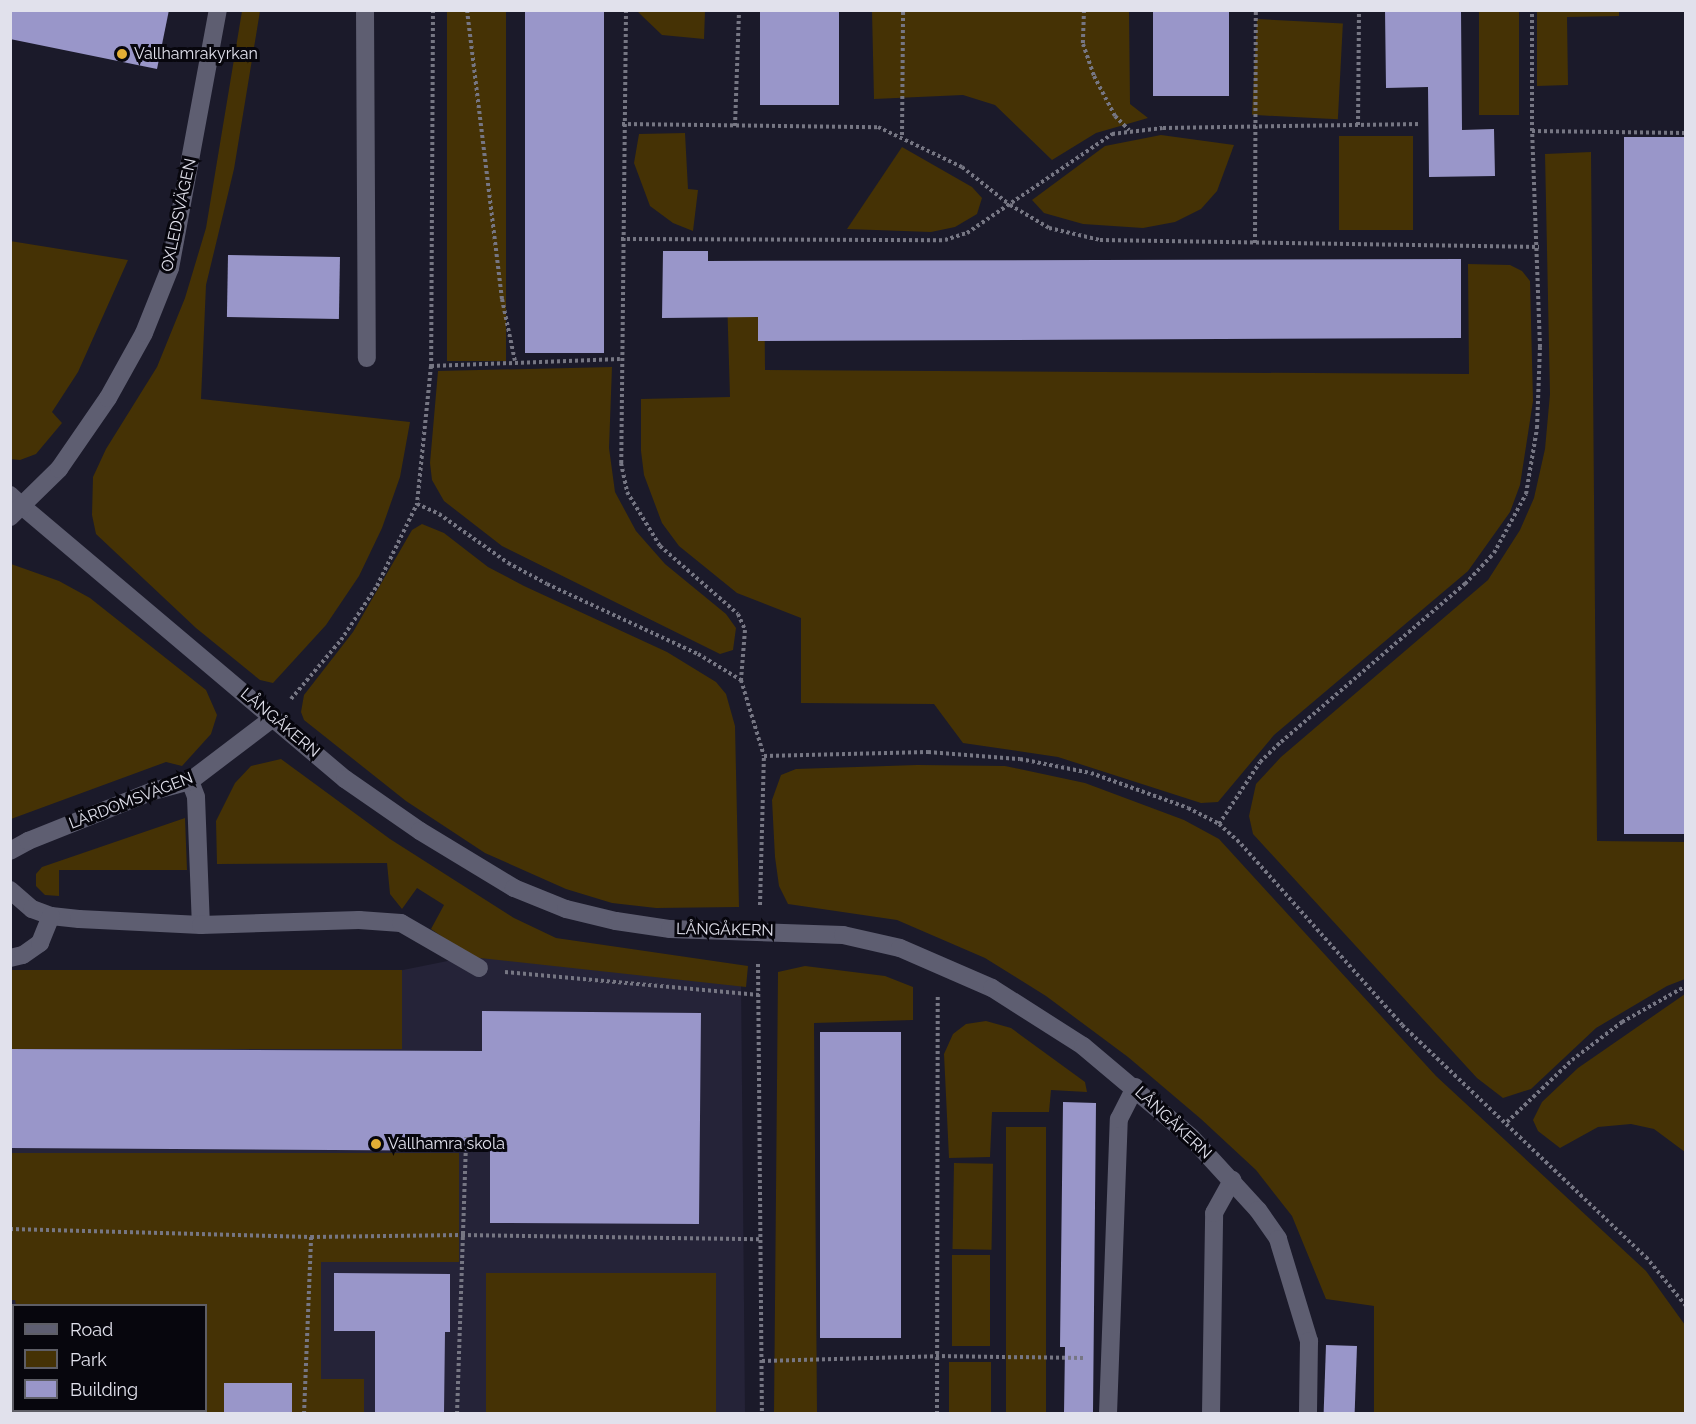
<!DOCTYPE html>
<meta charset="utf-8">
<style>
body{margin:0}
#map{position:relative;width:1696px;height:1424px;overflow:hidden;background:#1b1a2a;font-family:Raleway,sans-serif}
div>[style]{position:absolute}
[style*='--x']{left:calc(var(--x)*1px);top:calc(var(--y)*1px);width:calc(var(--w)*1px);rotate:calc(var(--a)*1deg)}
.built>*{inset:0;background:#252338}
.green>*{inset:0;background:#453205;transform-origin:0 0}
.building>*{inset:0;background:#9996c9;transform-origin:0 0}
.path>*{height:4px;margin-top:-2px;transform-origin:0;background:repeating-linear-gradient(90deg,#767683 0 3px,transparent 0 6px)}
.lane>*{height:18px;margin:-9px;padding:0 9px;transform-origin:9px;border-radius:9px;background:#5e5e71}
.street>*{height:18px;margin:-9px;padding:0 9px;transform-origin:9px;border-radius:9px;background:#5e5e71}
.secondary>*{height:18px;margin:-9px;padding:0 9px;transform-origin:9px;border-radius:9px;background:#5e5e71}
.dots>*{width:16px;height:16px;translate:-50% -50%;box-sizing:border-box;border:3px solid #07060d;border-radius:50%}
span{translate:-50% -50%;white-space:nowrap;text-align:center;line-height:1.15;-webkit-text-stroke:6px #07060d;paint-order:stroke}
.poi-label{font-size:16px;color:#e1e1ec}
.left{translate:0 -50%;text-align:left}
.street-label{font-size:16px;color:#e1e1ec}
.frame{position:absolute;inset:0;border:12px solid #e1e1ec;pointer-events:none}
.legend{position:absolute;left:12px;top:1304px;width:195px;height:108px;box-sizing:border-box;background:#07060d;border:2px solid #5e5e66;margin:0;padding:8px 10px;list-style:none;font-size:18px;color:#e1e1ec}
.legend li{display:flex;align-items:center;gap:12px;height:30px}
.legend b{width:30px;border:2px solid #5e5e66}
</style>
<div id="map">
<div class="built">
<div style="clip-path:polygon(evenodd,507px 949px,741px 979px,745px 1413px,11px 1413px,10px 983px,398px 971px,507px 949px,14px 1306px,206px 1306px,206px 1410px,14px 1410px,14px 1306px)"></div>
</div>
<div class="green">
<div style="clip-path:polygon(242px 11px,260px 11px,234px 169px,206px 285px,201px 399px,410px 422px,400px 477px,382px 528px,359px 576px,326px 625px,273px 683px,260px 680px,196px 628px,96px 534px,92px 515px,93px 477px,106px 449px,157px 367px,185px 298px,206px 228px)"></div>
<div style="left:447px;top:11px;width:59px;height:350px"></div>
<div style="clip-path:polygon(637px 11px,705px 11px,704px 39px,662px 35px)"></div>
<div style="clip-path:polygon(872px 11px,1129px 11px,1130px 104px,1148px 118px,1096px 133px,1052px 160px,995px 105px,963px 95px,874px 99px)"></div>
<div style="left:1479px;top:11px;width:40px;height:104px"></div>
<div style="clip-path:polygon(1537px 11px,1619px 11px,1619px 16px,1567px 17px,1568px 85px,1537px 86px)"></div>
<div style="left:1257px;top:19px;width:86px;height:96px;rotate:3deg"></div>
<div style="clip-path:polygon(685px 133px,688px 189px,698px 190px,693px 231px,673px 223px,650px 206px,634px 163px,639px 134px)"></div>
<div style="clip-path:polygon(1161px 135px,1234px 145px,1217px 191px,1201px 209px,1175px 222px,1143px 228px,1083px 224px,1044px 213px,1032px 200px,1105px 146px)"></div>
<div style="left:1339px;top:136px;width:74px;height:94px"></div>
<div style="clip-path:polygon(902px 147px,972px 187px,982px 198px,977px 214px,955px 227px,931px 232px,847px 229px)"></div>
<div style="clip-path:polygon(1591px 152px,1597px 841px,1685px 842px,1685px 979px,1667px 986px,1596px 1028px,1531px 1089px,1503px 1098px,1477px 1078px,1253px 834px,1249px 816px,1256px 784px,1281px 757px,1488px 580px,1520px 530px,1534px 498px,1545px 449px,1550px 394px,1545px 154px)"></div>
<div style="clip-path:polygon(10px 241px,128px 260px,78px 372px,52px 412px,62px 423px,36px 454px,20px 460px,10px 459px)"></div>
<div style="clip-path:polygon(764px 263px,765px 370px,1469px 374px,1468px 264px,1510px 265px,1522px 271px,1530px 281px,1533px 401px,1520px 485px,1510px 512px,1468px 571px,1274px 735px,1218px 802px,1201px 803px,1058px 757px,963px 743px,934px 704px,801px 703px,801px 618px,737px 593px,679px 546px,662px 523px,644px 475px,641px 451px,641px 399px,730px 397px,726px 264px)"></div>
<div style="clip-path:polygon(612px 367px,609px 448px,615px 492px,636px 531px,665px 564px,726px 614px,736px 628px,733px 650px,720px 654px,502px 546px,444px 501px,432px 480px,430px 463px,438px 371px)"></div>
<div style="clip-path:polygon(422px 524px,444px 533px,488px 567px,524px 586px,667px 652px,716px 682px,726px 694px,735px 726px,739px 907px,656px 908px,612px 903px,566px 889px,485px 853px,406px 801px,304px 720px,301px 712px,304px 695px,353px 632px,412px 530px)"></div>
<div style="clip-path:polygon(11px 564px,59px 581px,90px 598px,206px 690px,217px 715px,211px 734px,182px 766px,166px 762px,11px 819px)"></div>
<div style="clip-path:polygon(281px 759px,390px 839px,514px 918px,556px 938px,748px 966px,746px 987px,471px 957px,431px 929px,444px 905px,417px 888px,402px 909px,390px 894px,387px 863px,217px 864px,216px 821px,235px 783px,251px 766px)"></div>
<div style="clip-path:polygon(917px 765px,1005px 766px,1085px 783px,1184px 820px,1219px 839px,1436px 1076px,1646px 1271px,1685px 1325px,1685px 1413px,1374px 1413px,1374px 1306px,1326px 1299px,1292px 1216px,1256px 1170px,1201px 1119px,1128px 1057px,1046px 996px,985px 958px,897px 920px,788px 904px,779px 886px,775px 857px,772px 800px,781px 775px,796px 769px)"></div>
<div style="clip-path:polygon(185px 818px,187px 870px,59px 870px,59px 896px,45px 895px,36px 886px,36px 874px,42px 867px)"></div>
<div style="clip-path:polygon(805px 966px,885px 976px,913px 987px,913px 1020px,814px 1023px,817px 1413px,774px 1413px,778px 972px)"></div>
<div style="left:11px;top:970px;width:391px;height:79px"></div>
<div style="clip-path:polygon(1685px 994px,1685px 1152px,1654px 1129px,1631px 1124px,1598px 1127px,1560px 1148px,1538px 1131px,1533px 1120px,1542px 1102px,1578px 1068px)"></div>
<div style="clip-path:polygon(986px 1021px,1011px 1028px,1085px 1082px,1087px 1092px,1051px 1090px,1049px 1112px,992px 1112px,990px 1157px,949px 1158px,944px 1054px,953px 1034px,966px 1024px)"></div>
<div style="left:1006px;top:1127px;width:40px;height:286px"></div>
<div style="clip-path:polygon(10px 1153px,459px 1153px,459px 1262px,321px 1262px,321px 1379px,364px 1379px,364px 1413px,16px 1413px,206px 1410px,206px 1306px,16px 1305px,15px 1300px,10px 1300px)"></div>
<div style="left:954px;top:1163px;width:39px;height:86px;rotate:1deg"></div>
<div style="left:952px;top:1255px;width:38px;height:91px"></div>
<div style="left:486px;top:1273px;width:230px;height:140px"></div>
<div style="left:949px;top:1362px;width:42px;height:51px"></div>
</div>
<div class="building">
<div style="clip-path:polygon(10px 10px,169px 10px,157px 69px,10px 39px)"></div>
<div style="left:525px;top:10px;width:79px;height:343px"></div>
<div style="left:760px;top:10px;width:79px;height:95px"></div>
<div style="left:1153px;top:10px;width:76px;height:86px"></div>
<div style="clip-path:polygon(1385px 10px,1461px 10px,1462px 130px,1494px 129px,1495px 176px,1429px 177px,1428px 87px,1386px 88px)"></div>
<div style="left:1686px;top:137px;width:697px;height:62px;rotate:90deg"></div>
<div style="clip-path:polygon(663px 251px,708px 251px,708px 261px,1461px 259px,1461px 338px,758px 341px,758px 317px,662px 318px)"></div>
<div style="left:228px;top:255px;width:112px;height:62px;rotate:1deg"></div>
<div style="clip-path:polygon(482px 1011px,701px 1013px,699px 1224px,490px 1223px,490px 1151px,10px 1148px,10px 1049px,482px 1051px)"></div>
<div style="left:820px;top:1032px;width:81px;height:306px"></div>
<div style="clip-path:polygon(1063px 1102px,1096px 1103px,1093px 1413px,1064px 1413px,1065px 1347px,1060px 1347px)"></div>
<div style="clip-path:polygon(334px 1273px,450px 1274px,450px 1332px,445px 1332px,444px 1413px,375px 1413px,375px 1331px,334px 1331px)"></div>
<div style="left:1326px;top:1345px;width:31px;height:68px;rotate:2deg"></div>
<div style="left:292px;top:1383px;width:30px;height:68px;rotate:90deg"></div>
</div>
<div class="path">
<div style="--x:433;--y:10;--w:356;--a:90.3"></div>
<div style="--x:431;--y:366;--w:139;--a:95.8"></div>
<div style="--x:417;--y:504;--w:24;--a:24"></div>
<div style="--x:439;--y:514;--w:85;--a:35.4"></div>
<div style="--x:508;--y:563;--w:44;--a:28.3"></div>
<div style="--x:547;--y:584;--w:166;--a:24.9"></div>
<div style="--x:698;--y:654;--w:50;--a:31.2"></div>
<div style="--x:741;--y:680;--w:79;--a:73.2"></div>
<div style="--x:764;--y:756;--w:164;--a:-1.4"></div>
<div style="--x:928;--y:752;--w:92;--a:4.4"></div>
<div style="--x:1020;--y:759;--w:72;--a:11.2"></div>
<div style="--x:1091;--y:773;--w:103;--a:19.8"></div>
<div style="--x:1188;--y:808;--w:35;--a:27"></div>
<div style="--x:1219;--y:824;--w:30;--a:42"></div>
<div style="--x:1241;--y:844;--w:242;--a:48.3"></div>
<div style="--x:1402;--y:1025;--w:337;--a:43.6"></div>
<div style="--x:1646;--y:1257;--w:63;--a:50.8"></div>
<div style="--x:467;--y:10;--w:291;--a:83.1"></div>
<div style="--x:502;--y:299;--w:63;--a:78.2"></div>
<div style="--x:626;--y:10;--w:453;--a:90.6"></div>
<div style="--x:621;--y:463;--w:30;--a:78"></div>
<div style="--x:627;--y:492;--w:63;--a:58.6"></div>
<div style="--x:660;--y:546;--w:103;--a:41.1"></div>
<div style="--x:738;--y:614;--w:17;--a:66"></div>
<div style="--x:745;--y:630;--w:50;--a:94.6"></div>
<div style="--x:1084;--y:10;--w:34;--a:92"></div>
<div style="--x:1083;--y:44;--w:34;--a:71"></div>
<div style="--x:1094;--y:76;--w:45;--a:62.3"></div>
<div style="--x:1115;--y:116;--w:20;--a:45"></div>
<div style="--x:622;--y:124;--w:256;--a:0.7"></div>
<div style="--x:878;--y:127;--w:93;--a:25.5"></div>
<div style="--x:962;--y:167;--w:61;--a:38.4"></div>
<div style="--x:1010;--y:205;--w:45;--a:30.5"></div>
<div style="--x:1049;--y:228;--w:52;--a:13.2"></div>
<div style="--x:1100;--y:240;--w:439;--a:0.9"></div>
<div style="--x:1358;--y:125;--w:115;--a:-89.5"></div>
<div style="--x:735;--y:126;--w:116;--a:-88"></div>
<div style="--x:1532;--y:131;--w:154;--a:0.7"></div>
<div style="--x:902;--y:135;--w:125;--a:-89.5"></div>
<div style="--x:621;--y:239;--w:324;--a:0.2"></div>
<div style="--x:945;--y:240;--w:23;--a:-18"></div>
<div style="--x:967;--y:233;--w:176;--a:-34.3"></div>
<div style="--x:1112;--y:134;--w:51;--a:-6.7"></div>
<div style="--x:1163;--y:128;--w:258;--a:-0.9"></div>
<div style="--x:1255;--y:243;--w:233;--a:-89.8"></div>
<div style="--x:431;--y:366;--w:189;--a:-2.1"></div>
<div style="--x:291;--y:699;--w:77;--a:-49.7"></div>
<div style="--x:341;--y:640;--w:65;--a:-56.3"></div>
<div style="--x:377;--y:586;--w:91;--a:-64"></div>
<div style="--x:1219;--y:824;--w:74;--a:-56.5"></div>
<div style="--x:1260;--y:762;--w:29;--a:-44"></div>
<div style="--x:1281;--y:742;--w:243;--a:-40.7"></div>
<div style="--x:1465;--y:584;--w:42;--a:-46.9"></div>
<div style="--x:1494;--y:553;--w:67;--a:-61.5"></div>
<div style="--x:1526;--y:494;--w:67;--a:-80.5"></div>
<div style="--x:1537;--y:428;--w:81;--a:-87.9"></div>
<div style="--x:1540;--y:347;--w:216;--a:-92.1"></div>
<div style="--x:1532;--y:131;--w:121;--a:-90"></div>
<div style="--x:760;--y:905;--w:149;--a:-88.5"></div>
<div style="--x:758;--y:964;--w:450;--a:89.5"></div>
<div style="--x:505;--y:972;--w:255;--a:5.2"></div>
<div style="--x:1507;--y:1122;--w:90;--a:-43.6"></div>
<div style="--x:1572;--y:1060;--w:63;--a:-37.2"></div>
<div style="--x:1622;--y:1022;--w:73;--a:-29.4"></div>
<div style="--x:10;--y:1229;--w:301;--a:1.5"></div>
<div style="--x:311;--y:1237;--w:151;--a:-0.8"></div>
<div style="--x:462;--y:1235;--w:298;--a:0.8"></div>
<div style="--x:762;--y:1361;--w:174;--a:-1.6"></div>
<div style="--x:936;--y:1356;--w:147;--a:0.8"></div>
<div style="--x:304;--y:1414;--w:177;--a:-87.7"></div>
<div style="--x:457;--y:1414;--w:277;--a:-88.1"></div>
<div style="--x:937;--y:1414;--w:418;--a:-89.9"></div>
</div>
<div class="lane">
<div style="--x:365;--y:10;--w:348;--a:89.7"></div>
<div style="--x:10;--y:495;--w:18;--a:43"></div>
<div style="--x:190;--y:781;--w:17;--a:69"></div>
<div style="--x:196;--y:797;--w:128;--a:87.8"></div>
<div style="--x:10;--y:851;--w:21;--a:-29"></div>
<div style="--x:28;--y:841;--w:135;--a:-21.8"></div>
<div style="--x:153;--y:791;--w:38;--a:-15"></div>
<div style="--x:190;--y:781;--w:104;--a:-37.2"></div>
<div style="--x:10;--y:890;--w:29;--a:41"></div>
<div style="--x:32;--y:909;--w:20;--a:20"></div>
<div style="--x:51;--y:916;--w:28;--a:6"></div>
<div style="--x:79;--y:919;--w:122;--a:2.8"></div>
<div style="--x:201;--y:925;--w:158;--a:-1.8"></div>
<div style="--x:359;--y:920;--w:42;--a:4.1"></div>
<div style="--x:401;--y:923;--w:90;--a:30"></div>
<div style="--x:10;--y:958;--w:13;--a:-13"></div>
<div style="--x:23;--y:955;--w:21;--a:-35"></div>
<div style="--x:40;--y:943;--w:29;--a:-68"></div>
<div style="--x:1108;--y:1414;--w:295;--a:-87.9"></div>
<div style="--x:1119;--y:1119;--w:36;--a:-63"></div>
<div style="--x:1211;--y:1414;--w:201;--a:-89.1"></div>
<div style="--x:1214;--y:1213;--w:38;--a:-61"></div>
</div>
<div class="street">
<div style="--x:23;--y:507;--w:422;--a:40.2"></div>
<div style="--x:345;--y:779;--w:91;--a:34.7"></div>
<div style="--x:420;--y:831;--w:110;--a:31.2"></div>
<div style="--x:514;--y:888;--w:56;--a:22"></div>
<div style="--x:566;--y:909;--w:51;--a:13.5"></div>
<div style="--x:616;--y:921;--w:55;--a:8.4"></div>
<div style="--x:670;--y:929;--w:173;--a:2"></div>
<div style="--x:843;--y:935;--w:58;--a:12.8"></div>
<div style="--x:900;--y:948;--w:100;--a:23.5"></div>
<div style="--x:992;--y:988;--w:108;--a:32.5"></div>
<div style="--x:1083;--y:1046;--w:141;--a:40.1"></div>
<div style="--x:1191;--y:1137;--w:99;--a:47.5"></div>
<div style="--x:1258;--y:1210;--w:35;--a:55"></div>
<div style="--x:1278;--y:1239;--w:107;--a:73.1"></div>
<div style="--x:1309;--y:1341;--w:73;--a:90.8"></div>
</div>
<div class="secondary">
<div style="--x:10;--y:517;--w:69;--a:-44.4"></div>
<div style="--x:59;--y:469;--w:86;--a:-55.4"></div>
<div style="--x:108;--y:398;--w:74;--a:-61"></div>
<div style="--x:144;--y:333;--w:70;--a:-68.2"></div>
<div style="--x:170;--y:268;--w:262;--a:-79.5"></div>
</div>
<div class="dots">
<div style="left:122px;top:54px;background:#e4ae35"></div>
<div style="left:376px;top:1144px;background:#e4ae35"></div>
</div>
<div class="poi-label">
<span class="left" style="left:134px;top:54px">Vallhamrakyrkan</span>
<span class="left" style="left:388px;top:1144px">Vallhamra skola</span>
</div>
<div class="street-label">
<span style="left:179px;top:215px;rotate:-78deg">OXLEDSVÄGEN</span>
<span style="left:280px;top:723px;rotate:40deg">LÅNGÅKERN</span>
<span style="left:131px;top:801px;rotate:-21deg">LÄRDOMSVÄGEN</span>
<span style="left:725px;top:930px;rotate:1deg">LÅNGÅKERN</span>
<span style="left:1173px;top:1123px;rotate:43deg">LÅNGÅKERN</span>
</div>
<div class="frame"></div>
<ul class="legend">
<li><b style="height:8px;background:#5e5e71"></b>Road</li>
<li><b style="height:16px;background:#453205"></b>Park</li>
<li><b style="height:16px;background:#9996c9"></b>Building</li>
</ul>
</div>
